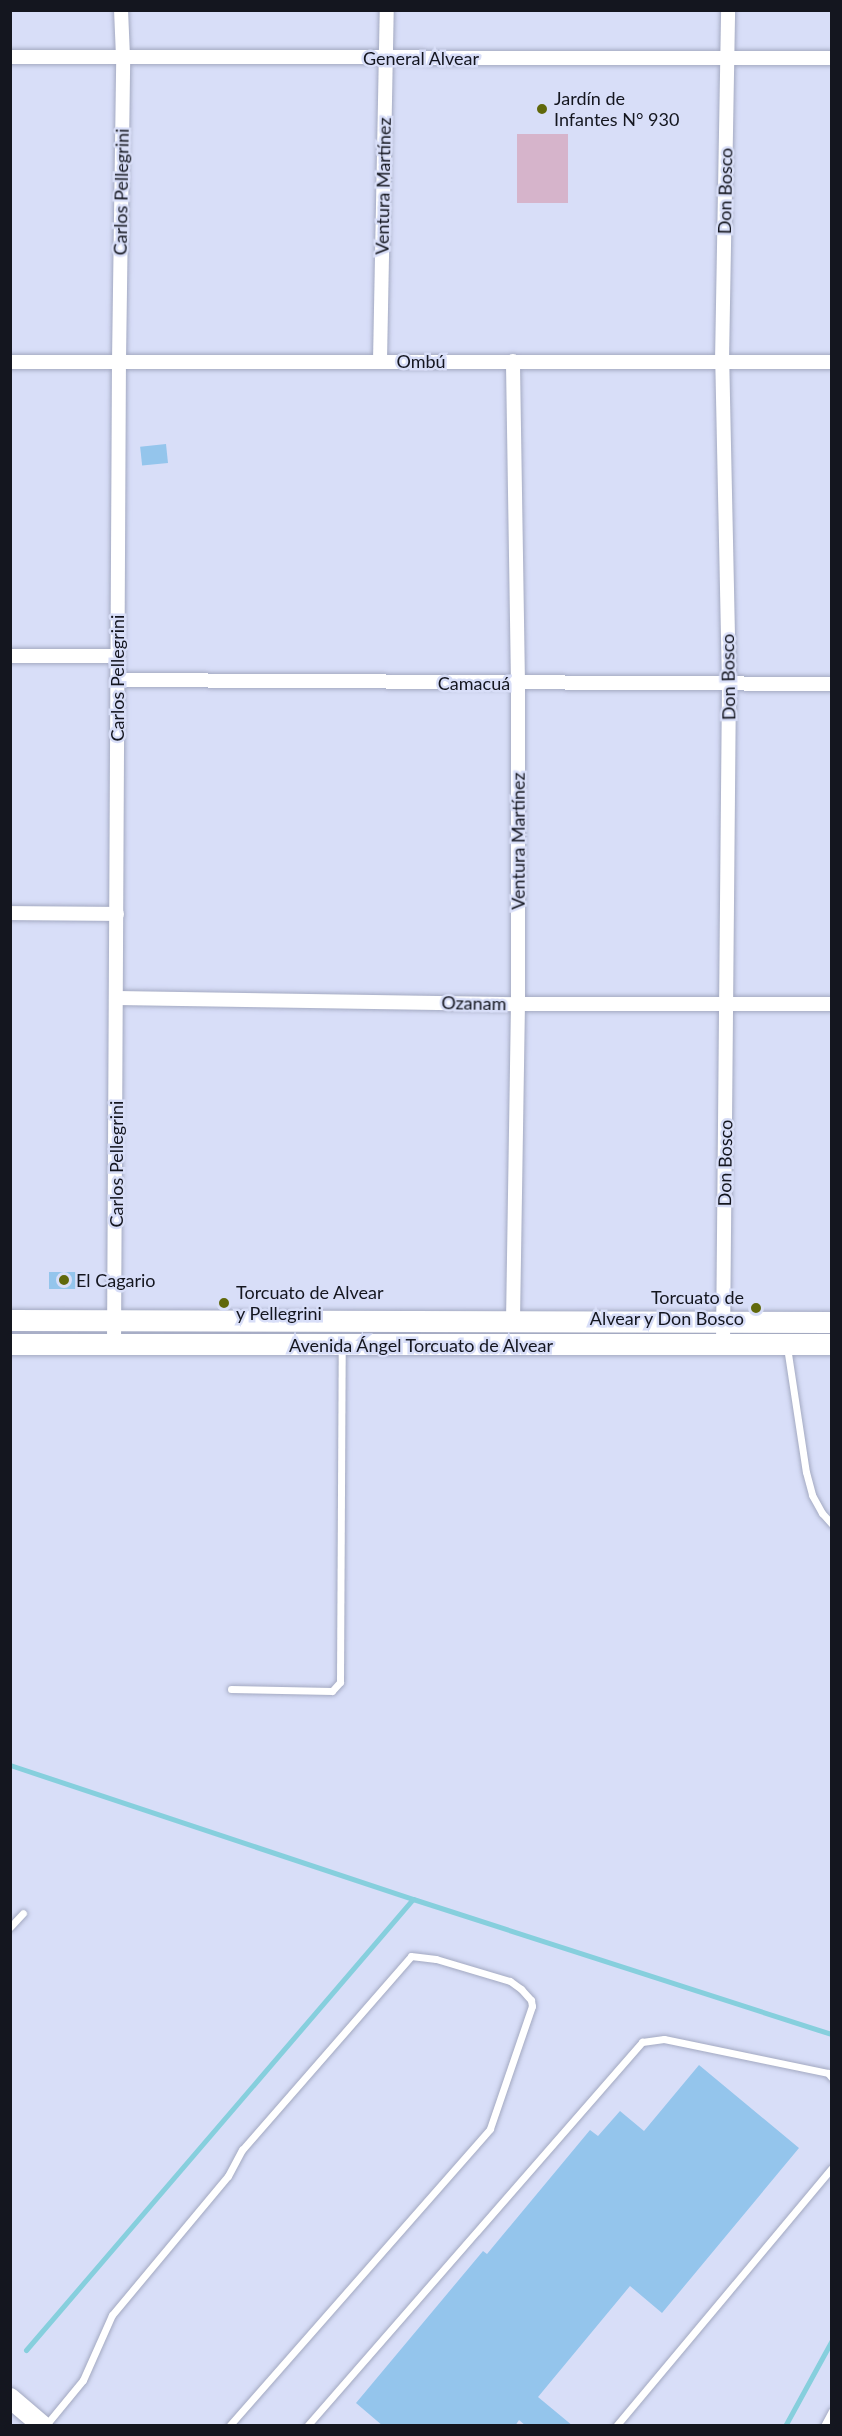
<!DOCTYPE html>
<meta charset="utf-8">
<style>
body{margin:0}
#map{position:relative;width:842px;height:2436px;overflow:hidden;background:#d8def8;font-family:Lato,sans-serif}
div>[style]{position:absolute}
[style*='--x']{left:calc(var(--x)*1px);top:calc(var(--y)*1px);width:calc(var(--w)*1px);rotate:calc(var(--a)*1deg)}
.green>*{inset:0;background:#d6b4cb;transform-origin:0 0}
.stream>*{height:5px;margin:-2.5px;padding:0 2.5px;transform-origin:2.5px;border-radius:2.5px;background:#86cfdd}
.building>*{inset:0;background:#94c5ec;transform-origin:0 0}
.roads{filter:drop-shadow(0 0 2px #a3a9c1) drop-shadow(0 0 2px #a3a9c1)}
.lane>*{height:7px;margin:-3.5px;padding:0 3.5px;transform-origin:3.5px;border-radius:3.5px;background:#fff}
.street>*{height:14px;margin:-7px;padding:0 7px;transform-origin:7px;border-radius:7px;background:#fff}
.secondary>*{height:20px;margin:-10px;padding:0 10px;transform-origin:10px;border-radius:10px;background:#fff}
.primary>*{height:21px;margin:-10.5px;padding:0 10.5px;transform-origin:10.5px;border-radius:10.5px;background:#fff}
.dots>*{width:16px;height:16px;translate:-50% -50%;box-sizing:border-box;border:3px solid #d8def8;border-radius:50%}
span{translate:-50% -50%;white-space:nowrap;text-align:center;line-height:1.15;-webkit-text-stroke:5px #d8def8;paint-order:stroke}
.street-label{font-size:18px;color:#14161f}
.poi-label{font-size:18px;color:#14161f}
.left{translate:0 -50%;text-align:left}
.right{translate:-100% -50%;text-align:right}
.frame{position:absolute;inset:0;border:12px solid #14161f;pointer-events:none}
</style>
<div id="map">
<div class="green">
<div style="left:517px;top:134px;width:51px;height:69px"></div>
</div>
<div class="stream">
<div style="--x:10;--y:1765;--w:425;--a:18.4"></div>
<div style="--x:413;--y:1899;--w:440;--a:17.9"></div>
<div style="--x:26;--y:2350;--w:594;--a:-49.37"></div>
<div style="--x:785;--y:2426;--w:98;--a:-61.3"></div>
</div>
<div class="building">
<div style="left:166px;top:444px;width:19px;height:26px;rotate:84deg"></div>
<div style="left:49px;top:1272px;width:31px;height:17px"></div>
<div style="clip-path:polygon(699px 2065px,799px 2148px,662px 2313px,630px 2286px,538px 2397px,573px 2426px,526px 2426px,519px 2420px,515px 2426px,383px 2426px,356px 2403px,483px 2251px,487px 2254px,590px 2130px,598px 2136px,620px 2111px,644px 2131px)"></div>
</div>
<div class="roads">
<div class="lane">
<div style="--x:787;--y:1347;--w:126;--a:81.4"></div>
<div style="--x:806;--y:1472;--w:24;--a:75"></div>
<div style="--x:812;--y:1495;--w:21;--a:61"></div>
<div style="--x:822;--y:1513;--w:15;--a:48"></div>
<div style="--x:231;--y:1689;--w:101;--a:1.1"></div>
<div style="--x:332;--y:1691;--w:12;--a:-48"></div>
<div style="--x:340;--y:1682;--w:335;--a:-89.7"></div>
<div style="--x:10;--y:1927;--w:19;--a:-47"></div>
<div style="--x:46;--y:2425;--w:58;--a:-50.6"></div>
<div style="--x:83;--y:2380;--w:71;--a:-66"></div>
<div style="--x:112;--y:2315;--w:181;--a:-50.2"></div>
<div style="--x:228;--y:2176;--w:30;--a:-62"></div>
<div style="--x:242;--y:2150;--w:257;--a:-48.9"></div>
<div style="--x:411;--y:1956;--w:25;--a:7"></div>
<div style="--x:436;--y:1959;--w:77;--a:16.6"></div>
<div style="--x:510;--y:1981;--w:14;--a:36"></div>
<div style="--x:521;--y:1989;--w:15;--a:48"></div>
<div style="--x:531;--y:2000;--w:6;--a:81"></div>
<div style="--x:532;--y:2006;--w:130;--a:108.9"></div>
<div style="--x:490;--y:2129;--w:395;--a:131.3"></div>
<div style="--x:307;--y:2426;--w:510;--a:-48.9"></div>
<div style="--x:642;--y:2042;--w:22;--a:-8"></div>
<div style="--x:664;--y:2039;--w:167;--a:11.7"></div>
<div style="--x:828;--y:2073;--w:6;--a:51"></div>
<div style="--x:616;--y:2426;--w:336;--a:-50.1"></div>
<div style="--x:824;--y:2426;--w:17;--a:-62"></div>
</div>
<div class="street">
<div style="--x:10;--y:57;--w:822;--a:0.07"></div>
<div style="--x:380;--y:361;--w:351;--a:-88.9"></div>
<div style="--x:10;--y:362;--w:822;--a:0"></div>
<div style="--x:10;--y:656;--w:107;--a:0"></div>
<div style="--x:117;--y:680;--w:715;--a:0.32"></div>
<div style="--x:10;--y:913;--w:107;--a:0.5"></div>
<div style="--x:117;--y:998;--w:401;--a:0.9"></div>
<div style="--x:518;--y:1004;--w:314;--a:0"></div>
<div style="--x:513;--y:1321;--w:317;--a:-89.1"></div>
<div style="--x:518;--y:1004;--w:321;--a:-90"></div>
<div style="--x:518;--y:683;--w:322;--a:-90.9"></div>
<div style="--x:723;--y:1344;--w:660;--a:-89.48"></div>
<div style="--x:729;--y:684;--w:323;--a:-91.2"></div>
<div style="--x:722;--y:361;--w:351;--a:-89"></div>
<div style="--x:114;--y:1345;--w:984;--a:-89.71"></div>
<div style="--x:119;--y:361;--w:304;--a:-89.2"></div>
<div style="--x:123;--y:57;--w:47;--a:-92.4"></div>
</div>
<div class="secondary">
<div style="--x:10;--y:2398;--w:43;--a:40.3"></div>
</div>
<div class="primary">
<div style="--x:10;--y:1320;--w:822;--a:0.14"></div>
<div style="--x:10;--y:1344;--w:822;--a:0"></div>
</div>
</div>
<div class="dots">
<div style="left:542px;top:109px;background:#60680b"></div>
<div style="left:64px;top:1280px;background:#60680b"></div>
<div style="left:224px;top:1303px;background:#60680b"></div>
<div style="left:756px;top:1308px;background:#60680b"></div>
</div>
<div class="street-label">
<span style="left:421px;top:58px">General Alvear</span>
<span style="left:383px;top:186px;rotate:-89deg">Ventura Martínez</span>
<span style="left:725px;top:191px;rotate:-89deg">Don Bosco</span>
<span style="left:121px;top:192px;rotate:-89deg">Carlos Pellegrini</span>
<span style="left:421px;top:361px">Ombú</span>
<span style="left:728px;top:677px;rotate:-91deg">Don Bosco</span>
<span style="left:117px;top:678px;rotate:-90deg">Carlos Pellegrini</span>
<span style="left:474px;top:683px">Camacuá</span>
<span style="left:518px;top:841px;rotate:-90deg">Ventura Martínez</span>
<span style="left:474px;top:1003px;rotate:1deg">Ozanam</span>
<span style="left:725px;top:1163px;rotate:-89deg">Don Bosco</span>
<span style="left:116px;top:1164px;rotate:-90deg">Carlos Pellegrini</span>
<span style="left:421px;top:1345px">Avenida Ángel Torcuato de Alvear</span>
</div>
<div class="poi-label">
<span class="left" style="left:554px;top:109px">Jardín de<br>Infantes N° 930</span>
<span class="left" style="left:76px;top:1280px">El Cagario</span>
<span class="left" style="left:236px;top:1303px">Torcuato de Alvear<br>y Pellegrini</span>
<span class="right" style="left:744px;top:1308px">Torcuato de<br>Alvear y Don Bosco</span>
</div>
<div class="frame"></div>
</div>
